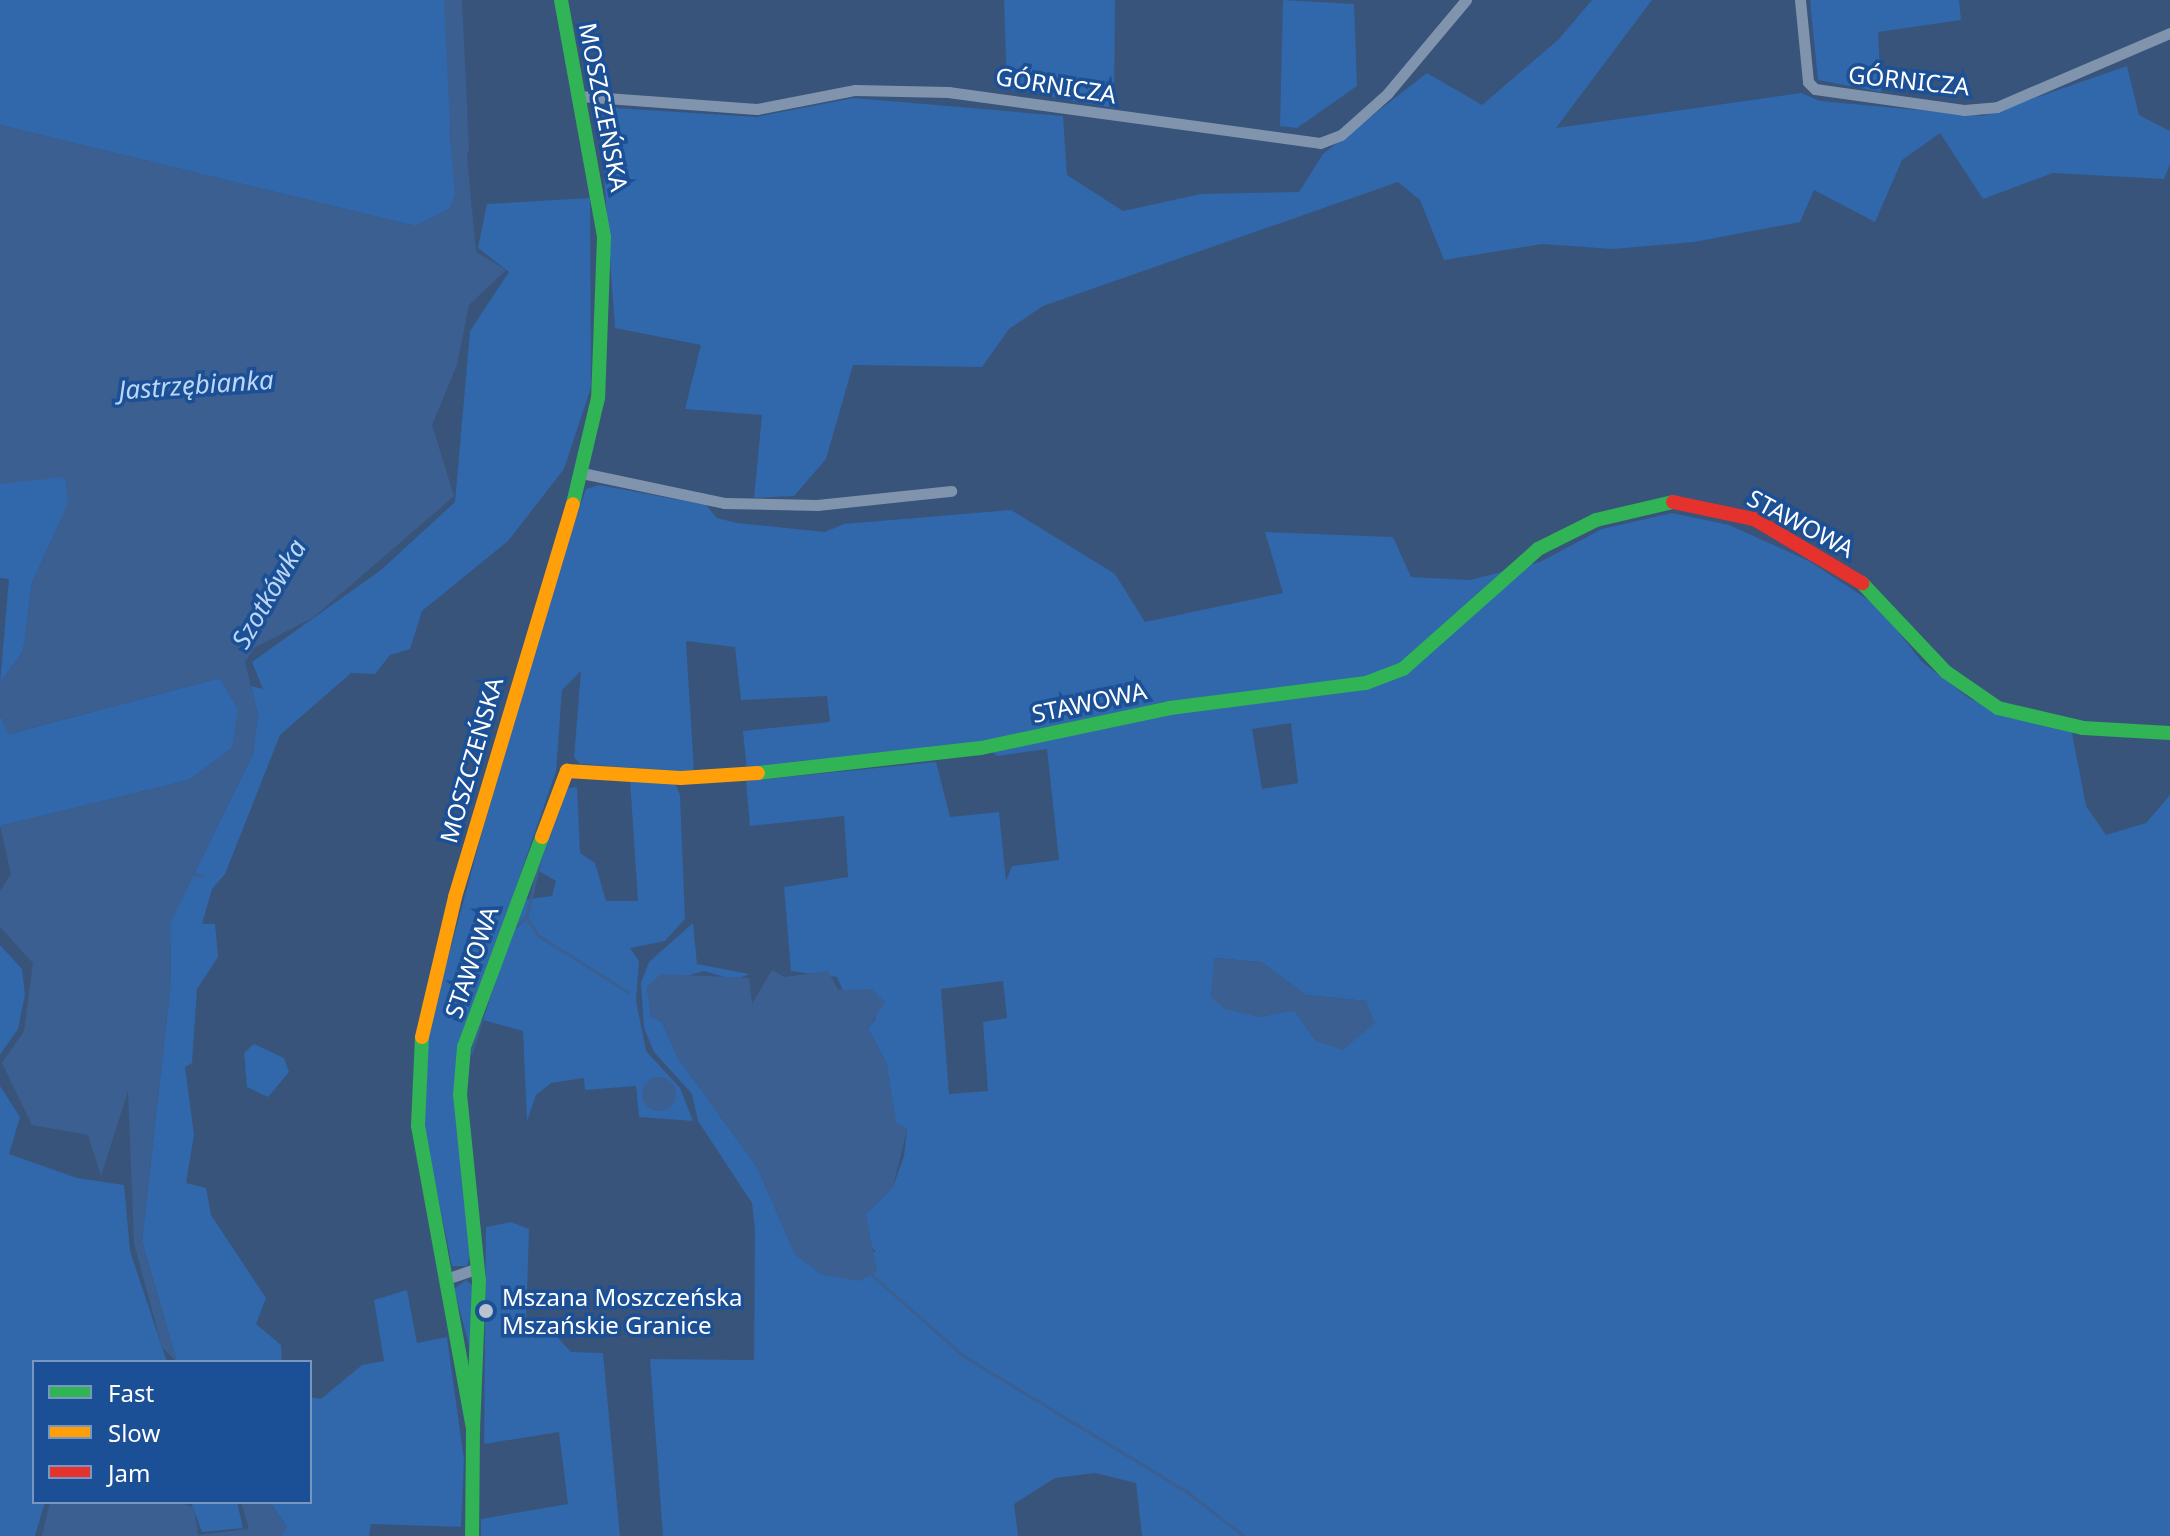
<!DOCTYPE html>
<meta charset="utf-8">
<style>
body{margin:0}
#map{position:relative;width:2170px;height:1536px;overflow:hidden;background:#38547a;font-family:"Noto Sans",sans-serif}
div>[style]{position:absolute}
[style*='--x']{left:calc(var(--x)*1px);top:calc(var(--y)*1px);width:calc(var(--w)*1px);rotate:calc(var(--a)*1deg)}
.green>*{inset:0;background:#3167ab}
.water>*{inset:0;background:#3b5f91}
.round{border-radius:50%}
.stream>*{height:3px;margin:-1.5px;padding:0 1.5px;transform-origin:1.5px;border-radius:1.5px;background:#3b5f91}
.river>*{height:18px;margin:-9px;padding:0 9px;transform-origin:9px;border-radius:9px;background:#3b5f91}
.street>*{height:11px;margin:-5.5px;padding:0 5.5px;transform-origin:5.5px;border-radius:5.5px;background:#8194ad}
.fast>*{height:14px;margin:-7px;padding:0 7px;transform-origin:7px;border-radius:7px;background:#30b455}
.slow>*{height:14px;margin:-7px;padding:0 7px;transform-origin:7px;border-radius:7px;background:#ff9f0a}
.jam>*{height:14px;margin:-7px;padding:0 7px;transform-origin:7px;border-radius:7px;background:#e5322d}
.dots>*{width:22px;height:22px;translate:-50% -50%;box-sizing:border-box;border:4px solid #1c5096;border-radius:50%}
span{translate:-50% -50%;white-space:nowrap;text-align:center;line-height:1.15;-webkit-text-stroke:7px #1c5096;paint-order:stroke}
.street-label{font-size:24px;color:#fff}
.poi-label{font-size:24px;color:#fff}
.left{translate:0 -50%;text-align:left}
.water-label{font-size:26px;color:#bbd6f6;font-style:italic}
.legend{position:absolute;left:32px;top:1360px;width:280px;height:144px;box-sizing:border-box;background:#1c5096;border:2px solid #7796c0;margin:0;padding:10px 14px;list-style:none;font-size:24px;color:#fff}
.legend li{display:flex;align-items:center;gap:16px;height:40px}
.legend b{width:40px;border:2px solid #7796c0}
</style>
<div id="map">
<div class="green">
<div style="clip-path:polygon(0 0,447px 0,455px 194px,450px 209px,415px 226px,0 125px)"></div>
<div style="clip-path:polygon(1004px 0,1115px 0,1114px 108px,1007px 89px)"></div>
<div style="clip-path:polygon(1283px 0,1354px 4px,1357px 86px,1297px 128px,1280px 126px)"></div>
<div style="clip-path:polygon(1592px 0,1652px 0,1556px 128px,1801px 93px,1820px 101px,1983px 116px,2127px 66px,2139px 115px,2170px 131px,2170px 164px,2164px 179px,2053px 173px,1983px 199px,1940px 133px,1902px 160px,1875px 222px,1814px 190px,1800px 222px,1694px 242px,1613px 249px,1542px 244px,1444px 260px,1420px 200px,1398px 182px,1043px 306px,1009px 329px,982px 367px,853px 365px,826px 459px,794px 496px,754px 498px,762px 415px,685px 409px,701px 345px,615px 328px,599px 107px,756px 117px,854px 98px,1063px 116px,1067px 175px,1123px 211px,1201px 194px,1299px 192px,1323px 154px,1427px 73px,1482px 105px,1559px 39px)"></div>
<div style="clip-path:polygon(1810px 0,1959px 0,1961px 20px,1878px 32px,1881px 92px,1818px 80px)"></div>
<div style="clip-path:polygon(590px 198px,591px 387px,564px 469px,508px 541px,422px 611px,410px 649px,390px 655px,375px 674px,351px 673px,280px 735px,225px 874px,212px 889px,202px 924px,215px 924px,218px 957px,197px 989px,192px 1063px,185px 1067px,194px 1135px,186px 1183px,206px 1188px,211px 1215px,266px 1298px,256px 1324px,281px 1345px,282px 1362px,177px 1362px,142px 1241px,171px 981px,170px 923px,253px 754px,258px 715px,251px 686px,263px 689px,252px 662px,381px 570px,455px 502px,470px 331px,509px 272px,478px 248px,487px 204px)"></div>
<div style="clip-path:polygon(48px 475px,66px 477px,68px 504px,32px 583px,23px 652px,0 683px,9px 579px,0 578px,0 484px)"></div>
<div style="clip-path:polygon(evenodd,599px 485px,706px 505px,717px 518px,737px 523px,825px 532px,844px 524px,1011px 510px,1115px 574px,1145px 622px,1283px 593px,1265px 532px,1393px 537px,1411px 577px,1470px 580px,1540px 562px,1602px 529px,1672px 513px,1729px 525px,1809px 561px,1879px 607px,1922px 662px,1969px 698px,2000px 713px,2071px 728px,2086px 806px,2106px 835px,2146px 823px,2170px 795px,2170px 1536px,1142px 1536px,1136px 1483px,1095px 1473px,1055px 1478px,1014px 1504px,1018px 1536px,663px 1536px,650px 1359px,754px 1360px,755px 1230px,752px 1203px,698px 1121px,692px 1094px,654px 1052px,644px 1028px,641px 983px,649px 962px,693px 923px,697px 964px,749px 974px,735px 980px,704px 971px,647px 987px,651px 1016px,662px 1022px,678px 1058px,757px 1167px,795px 1254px,823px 1275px,876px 1251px,868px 1244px,866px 1214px,893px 1187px,904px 1156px,907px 1129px,896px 1123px,886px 1062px,868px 1029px,876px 1018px,872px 990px,844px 993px,837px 977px,791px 971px,784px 887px,848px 877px,844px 816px,750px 826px,746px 781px,936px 762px,950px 817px,999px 812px,1006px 881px,1012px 866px,1059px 860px,1047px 749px,997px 756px,983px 744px,747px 771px,743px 731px,830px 722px,827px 696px,741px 700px,735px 647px,686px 641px,694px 772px,580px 764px,574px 757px,581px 671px,562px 690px,556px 771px,458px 1056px,471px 1253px,467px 1266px,452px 1266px,424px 1127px,425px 1043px,534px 641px,586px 489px,599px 485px,1291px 723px,1298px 783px,1262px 789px,1252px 729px,1291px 723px,599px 485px,1214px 958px,1261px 962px,1306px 995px,1366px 1001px,1316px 1041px,1294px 1010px,1259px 1017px,1214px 958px,599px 485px,1003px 981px,1007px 1018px,983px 1022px,988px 1091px,949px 1094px,941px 989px,1003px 981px)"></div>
<div style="clip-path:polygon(220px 678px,238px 709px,239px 729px,232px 748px,189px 780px,0 826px,0 715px,9px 734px)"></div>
<div style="clip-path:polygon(630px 780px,675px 783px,680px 795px,685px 919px,665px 941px,630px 948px,639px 961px,636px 1001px,646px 1051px,680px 1088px,693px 1121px,639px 1117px,636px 1086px,585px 1090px,584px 1078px,551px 1083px,536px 1095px,527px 1121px,523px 1031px,483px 1020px,522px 900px,552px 896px,556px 881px,537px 870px,568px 788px,577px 787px,580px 853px,595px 863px,606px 901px,638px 901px)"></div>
<div style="clip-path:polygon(0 945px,22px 969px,25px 995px,18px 1029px,0 1055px)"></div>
<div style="clip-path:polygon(254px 1044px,284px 1058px,289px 1072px,268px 1097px,247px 1087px,244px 1053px)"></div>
<div style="clip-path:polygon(0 1086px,20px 1117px,9px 1154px,77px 1178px,124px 1185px,130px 1251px,167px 1362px,34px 1362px,34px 1502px,45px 1502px,35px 1536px,0 1536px)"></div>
<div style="clip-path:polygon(511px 1222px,529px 1229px,526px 1323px,546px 1325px,571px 1352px,603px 1353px,620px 1536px,481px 1536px,481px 1519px,568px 1504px,559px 1432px,484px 1444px,486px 1227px)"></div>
<div style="clip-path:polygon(466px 1280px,474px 1287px,471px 1352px,454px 1289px)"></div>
<div style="clip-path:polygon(407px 1290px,417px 1343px,447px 1337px,464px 1460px,461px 1527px,371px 1524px,369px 1536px,281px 1536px,287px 1527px,270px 1502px,310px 1502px,310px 1397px,321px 1399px,362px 1365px,384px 1361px,374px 1300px)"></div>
<div style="clip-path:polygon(191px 1502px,237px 1502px,243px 1528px,202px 1532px)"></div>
</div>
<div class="water">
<div style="clip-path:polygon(0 125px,415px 226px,450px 208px,455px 194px,449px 128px,464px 125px,476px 252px,506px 270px,469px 305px,457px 365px,432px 425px,454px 496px,314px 617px,254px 648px,245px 662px,258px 715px,253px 754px,170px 923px,171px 981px,142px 1241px,177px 1362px,162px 1347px,134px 1243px,128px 1091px,101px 1176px,88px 1135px,32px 1125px,2px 1063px,24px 1031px,33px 963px,0 927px,0 891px,11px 874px,0 826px,189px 780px,232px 748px,238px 709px,220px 678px,8px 734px,0 715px,0 683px,23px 652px,32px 583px,68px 504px,65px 477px,0 484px)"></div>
<div style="clip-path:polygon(1214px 958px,1261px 962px,1306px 995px,1366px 1001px,1375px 1023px,1343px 1050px,1316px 1041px,1294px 1010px,1259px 1017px,1225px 1009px,1211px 997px)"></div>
<div style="clip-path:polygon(772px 970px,785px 977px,828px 971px,838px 990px,872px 989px,885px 1002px,868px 1029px,886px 1062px,896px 1123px,907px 1129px,893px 1187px,866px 1214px,877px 1272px,859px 1281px,823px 1275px,795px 1254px,757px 1167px,678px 1058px,662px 1022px,651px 1017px,647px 987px,661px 974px,749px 978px,752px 1004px)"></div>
<div class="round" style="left:642px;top:1077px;width:34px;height:34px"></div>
<div style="clip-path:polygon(50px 1502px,179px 1502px,194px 1508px,198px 1535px,249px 1529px,241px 1502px,270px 1502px,287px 1527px,281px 1536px,42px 1536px)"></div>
</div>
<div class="stream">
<div style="--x:192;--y:873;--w:11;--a:15"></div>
<div style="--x:526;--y:917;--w:64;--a:-76.4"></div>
<div style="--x:515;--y:927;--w:15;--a:-42"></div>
<div style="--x:526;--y:917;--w:23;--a:56"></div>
<div style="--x:539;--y:936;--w:105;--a:32.2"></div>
<div style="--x:471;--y:1053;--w:34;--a:-73"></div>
<div style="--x:872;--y:1275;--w:120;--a:41.6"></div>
<div style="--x:962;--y:1355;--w:263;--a:31.3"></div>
<div style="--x:1187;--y:1492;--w:72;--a:37.7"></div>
</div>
<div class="river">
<div style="--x:453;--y:0;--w:149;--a:87.3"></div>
</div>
<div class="street">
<div style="--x:1800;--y:0;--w:82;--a:84.4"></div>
<div style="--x:1808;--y:82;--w:10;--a:45"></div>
<div style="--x:1815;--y:89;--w:150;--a:8"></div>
<div style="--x:1964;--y:110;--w:33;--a:-5"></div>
<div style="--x:1997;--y:107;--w:188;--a:-23.2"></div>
<div style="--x:579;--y:96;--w:178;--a:4.2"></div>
<div style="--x:757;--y:109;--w:100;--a:-11"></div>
<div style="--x:855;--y:90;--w:93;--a:1.2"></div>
<div style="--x:948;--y:92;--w:375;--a:7.8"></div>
<div style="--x:1320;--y:143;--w:22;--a:-21"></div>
<div style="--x:1341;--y:135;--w:62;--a:-41.7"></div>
<div style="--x:1387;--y:94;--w:123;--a:-50"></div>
<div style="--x:582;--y:473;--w:145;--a:11.9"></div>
<div style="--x:724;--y:503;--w:93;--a:1.2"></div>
<div style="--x:817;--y:505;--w:135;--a:-6"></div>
<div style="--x:446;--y:1279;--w:34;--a:-19"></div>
</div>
<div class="fast">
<div style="--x:561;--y:0;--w:241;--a:79.7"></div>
<div style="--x:604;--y:237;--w:161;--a:92.1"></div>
<div style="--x:598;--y:398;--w:109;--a:103.3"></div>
<div style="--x:1862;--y:583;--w:122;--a:46.7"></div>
<div style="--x:1946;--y:672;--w:63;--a:34.7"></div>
<div style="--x:1998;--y:708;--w:87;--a:13.2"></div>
<div style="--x:2083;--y:728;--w:87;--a:3.3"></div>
<div style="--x:758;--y:773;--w:224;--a:-6.4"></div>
<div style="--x:981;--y:748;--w:193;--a:-11.9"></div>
<div style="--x:1170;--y:708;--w:198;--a:-7.3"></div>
<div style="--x:1366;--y:683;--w:40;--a:-21"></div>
<div style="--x:1403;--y:669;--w:181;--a:-41.6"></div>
<div style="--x:1538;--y:549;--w:65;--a:-26.6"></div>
<div style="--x:1596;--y:520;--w:79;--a:-13.2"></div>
<div style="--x:422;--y:1037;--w:89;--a:92.6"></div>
<div style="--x:418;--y:1126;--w:309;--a:79.7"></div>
<div style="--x:473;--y:1430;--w:106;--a:90.5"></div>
<div style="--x:473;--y:1430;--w:149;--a:-87.7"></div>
<div style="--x:479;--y:1281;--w:187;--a:-95.8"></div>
<div style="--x:460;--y:1095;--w:48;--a:-85.2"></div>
<div style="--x:464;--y:1047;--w:224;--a:-69.6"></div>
</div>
<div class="slow">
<div style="--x:542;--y:837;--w:71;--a:-69.3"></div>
<div style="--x:567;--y:771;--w:114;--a:3.5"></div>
<div style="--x:681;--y:778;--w:77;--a:-3.7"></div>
<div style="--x:422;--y:1037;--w:144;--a:-76.7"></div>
<div style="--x:455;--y:897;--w:410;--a:-73.3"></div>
</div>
<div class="jam">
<div style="--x:1673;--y:502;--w:83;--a:11.9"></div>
<div style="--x:1754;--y:519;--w:126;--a:30.7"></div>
</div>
<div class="dots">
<div style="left:486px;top:1311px;background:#b9c3d0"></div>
</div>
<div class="street-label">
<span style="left:1909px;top:80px;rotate:6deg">GÓRNICZA</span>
<span style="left:1056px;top:85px;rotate:9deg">GÓRNICZA</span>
<span style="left:604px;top:107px;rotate:79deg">MOSZCZEŃSKA</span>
<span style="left:1801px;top:523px;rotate:28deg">STAWOWA</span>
<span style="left:1089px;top:702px;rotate:-12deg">STAWOWA</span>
<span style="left:471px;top:760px;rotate:-74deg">MOSZCZEŃSKA</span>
<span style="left:471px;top:962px;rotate:-71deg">STAWOWA</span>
</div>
<div class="poi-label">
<span class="left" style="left:502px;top:1311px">Mszana Moszczeńska<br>Mszańskie Granice</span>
</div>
<div class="water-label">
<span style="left:196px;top:385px;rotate:-4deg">Jastrzębianka</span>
<span style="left:269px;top:594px;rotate:-60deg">Szotkówka</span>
</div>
<ul class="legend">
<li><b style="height:10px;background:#30b455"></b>Fast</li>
<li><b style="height:10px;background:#ff9f0a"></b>Slow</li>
<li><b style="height:10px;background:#e5322d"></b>Jam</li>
</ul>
</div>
